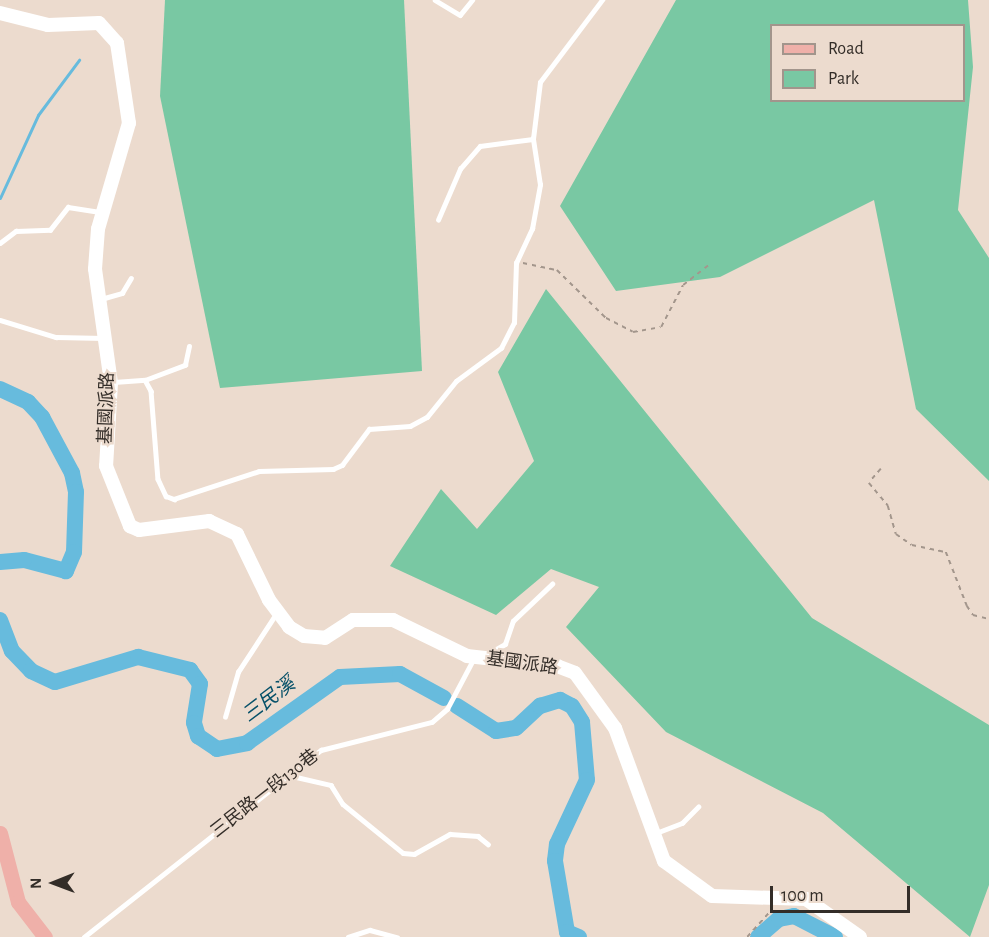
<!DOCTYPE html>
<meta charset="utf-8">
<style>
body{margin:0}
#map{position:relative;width:989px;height:937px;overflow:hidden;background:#ecdbce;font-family:"Alegreya Sans","Noto Sans TC",sans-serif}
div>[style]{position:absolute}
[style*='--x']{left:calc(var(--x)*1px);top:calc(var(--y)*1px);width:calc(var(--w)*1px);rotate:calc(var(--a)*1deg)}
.green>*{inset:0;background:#79c8a3}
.stream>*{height:3px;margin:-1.5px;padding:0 1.5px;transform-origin:1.5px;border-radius:1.5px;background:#67bbdd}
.river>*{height:16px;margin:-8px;padding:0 8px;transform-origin:8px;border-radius:8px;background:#67bbdd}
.path>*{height:1.5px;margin-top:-0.75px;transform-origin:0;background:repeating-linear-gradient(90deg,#a3968c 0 4.5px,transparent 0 9px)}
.lane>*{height:4.5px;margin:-2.25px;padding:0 2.25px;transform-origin:2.25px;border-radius:2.25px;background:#fff}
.secondary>*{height:14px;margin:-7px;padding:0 7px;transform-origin:7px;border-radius:7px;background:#fff}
.primary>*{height:15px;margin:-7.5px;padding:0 7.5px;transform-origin:7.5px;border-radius:7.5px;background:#efb0a9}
span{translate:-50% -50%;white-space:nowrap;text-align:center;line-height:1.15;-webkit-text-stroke:4.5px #ecdbce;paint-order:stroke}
.street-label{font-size:18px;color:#332d28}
.water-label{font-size:20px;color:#075169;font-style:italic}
.legend{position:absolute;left:770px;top:24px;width:195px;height:78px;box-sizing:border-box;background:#ecdbce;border:2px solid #a2958c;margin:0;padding:8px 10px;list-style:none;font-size:18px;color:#332d28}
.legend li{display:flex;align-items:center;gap:12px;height:30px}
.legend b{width:30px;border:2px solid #a2958c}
.north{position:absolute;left:24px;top:853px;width:60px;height:60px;-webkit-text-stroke:4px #ecdbce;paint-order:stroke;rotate:269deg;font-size:16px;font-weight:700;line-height:24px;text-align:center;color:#332d28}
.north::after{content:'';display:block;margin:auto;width:21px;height:27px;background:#332d28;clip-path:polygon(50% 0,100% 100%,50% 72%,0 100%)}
.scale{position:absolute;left:770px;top:886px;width:140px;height:27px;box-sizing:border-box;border:3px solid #332d28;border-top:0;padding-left:8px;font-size:18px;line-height:21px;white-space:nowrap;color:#332d28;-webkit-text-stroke:4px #ecdbce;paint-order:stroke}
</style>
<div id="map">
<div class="green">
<div style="clip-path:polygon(165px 0,404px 0,422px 371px,220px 388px,160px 96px)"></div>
<div style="clip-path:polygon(evenodd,676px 0,968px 0,973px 67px,958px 210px,989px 258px,989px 481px,916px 409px,874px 200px,720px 277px,616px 291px,560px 206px,676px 0,772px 26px,964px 26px,964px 100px,772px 100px,772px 26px)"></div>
<div style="clip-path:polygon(546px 289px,812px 618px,989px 725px,989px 885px,970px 937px,823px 813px,666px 732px,566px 627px,599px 587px,551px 569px,496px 615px,390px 566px,441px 489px,477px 529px,534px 461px,498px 372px)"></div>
</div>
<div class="stream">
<div style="--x:0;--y:198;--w:91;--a:-65.4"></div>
<div style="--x:38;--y:115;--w:69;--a:-53.3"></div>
<div style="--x:566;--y:937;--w:5;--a:-79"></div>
</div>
<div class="river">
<div style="--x:0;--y:389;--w:31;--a:25"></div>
<div style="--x:28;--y:402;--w:21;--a:47"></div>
<div style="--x:42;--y:417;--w:64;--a:61.8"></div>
<div style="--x:72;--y:473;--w:19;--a:78"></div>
<div style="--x:76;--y:492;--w:60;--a:91.9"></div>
<div style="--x:74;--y:552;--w:21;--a:113"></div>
<div style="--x:66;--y:571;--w:43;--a:-165.3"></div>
<div style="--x:24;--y:560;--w:24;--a:175"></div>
<div style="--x:0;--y:620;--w:33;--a:69"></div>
<div style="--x:12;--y:651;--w:28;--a:46"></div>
<div style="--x:31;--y:671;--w:26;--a:25"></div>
<div style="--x:55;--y:682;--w:87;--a:-16.8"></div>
<div style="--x:138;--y:657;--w:54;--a:14"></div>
<div style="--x:190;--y:670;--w:17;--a:54"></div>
<div style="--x:200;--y:684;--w:39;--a:99"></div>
<div style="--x:194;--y:723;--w:14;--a:73"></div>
<div style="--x:198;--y:736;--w:23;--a:34"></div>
<div style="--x:217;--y:749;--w:31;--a:-11"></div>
<div style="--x:247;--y:743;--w:114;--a:-35.4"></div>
<div style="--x:340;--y:677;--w:60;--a:-2.9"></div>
<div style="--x:400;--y:674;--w:50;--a:28.6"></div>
<div style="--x:457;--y:706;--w:46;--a:32.7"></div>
<div style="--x:496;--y:731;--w:20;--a:-9"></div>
<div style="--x:516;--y:728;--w:33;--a:-43"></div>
<div style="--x:540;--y:706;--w:21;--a:-17"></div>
<div style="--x:560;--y:700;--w:13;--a:27"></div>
<div style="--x:572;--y:706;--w:19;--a:58"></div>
<div style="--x:582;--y:722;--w:58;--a:85.1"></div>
<div style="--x:587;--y:780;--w:71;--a:115.1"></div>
<div style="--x:557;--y:844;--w:17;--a:97"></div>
<div style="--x:555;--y:861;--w:72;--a:80.4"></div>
<div style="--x:567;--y:932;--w:13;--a:23"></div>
<div style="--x:758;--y:937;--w:28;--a:-41"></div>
<div style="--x:779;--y:919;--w:15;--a:-11"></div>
<div style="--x:794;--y:916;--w:46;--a:27.1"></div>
</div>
<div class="path">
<div style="--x:523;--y:263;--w:35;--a:12"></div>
<div style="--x:557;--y:270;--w:69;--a:44.4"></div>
<div style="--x:606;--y:318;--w:30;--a:27"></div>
<div style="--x:633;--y:332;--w:28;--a:-10"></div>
<div style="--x:661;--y:327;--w:47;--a:-62.4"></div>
<div style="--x:683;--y:285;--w:34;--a:-38"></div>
<div style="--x:881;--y:469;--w:18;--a:131"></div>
<div style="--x:869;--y:483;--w:30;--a:50"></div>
<div style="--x:888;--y:506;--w:29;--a:74"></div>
<div style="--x:896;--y:534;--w:19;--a:35"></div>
<div style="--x:912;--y:545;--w:35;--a:12"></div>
<div style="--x:946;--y:552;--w:58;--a:68.7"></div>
<div style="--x:967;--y:606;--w:11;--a:56"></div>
<div style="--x:973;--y:615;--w:16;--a:14"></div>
<div style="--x:747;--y:937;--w:36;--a:-48"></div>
</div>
<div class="lane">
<div style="--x:435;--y:0;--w:29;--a:31"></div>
<div style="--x:460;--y:15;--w:19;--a:-51"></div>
<div style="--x:438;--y:220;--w:56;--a:-66.7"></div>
<div style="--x:460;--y:169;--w:30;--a:-49"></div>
<div style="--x:480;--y:146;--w:53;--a:-7.5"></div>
<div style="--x:0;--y:243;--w:20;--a:-37"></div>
<div style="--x:16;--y:231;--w:34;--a:-2"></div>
<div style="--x:50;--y:230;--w:29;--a:-52"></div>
<div style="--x:68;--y:207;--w:32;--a:9"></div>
<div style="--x:101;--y:299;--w:22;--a:-16"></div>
<div style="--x:122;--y:293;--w:17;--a:-59"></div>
<div style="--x:0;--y:320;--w:59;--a:16.9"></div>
<div style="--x:56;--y:337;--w:48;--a:1.2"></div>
<div style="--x:145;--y:380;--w:43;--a:-20.6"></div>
<div style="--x:185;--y:365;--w:19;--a:-78"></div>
<div style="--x:114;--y:382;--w:31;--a:-4"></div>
<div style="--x:145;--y:380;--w:13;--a:61"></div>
<div style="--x:151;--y:391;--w:88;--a:85.5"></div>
<div style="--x:158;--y:479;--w:19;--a:65"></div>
<div style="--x:166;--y:496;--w:9;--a:21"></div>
<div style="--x:174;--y:499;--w:89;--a:-18.2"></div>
<div style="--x:259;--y:471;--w:74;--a:-1.5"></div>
<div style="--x:333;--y:469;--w:10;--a:-24"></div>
<div style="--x:342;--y:465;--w:45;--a:-53.1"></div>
<div style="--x:369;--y:429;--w:41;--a:-4.2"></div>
<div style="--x:410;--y:426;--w:19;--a:-28"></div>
<div style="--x:427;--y:417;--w:46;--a:-51.1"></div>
<div style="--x:456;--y:381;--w:56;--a:-36.3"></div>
<div style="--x:501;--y:348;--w:28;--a:-63"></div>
<div style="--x:514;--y:323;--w:60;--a:-88.1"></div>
<div style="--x:516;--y:263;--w:38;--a:-65"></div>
<div style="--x:532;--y:229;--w:45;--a:-79.7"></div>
<div style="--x:540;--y:185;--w:47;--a:-98.7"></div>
<div style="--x:533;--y:139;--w:57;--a:-83"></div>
<div style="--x:540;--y:82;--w:103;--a:-52.9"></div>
<div style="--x:486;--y:655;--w:22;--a:-30"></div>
<div style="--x:505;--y:644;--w:24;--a:-71"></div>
<div style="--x:513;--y:621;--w:54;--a:-43.5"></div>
<div style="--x:225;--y:717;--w:47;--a:-73.9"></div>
<div style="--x:238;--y:672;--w:69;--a:-56.8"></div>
<div style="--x:292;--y:776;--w:40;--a:13"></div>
<div style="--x:331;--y:785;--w:22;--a:58"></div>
<div style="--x:343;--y:804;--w:77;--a:39.2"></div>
<div style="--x:403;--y:853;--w:11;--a:5"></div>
<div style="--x:414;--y:854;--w:41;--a:-29.1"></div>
<div style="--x:450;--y:834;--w:28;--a:4"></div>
<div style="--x:478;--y:836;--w:13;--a:39"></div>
<div style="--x:656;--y:833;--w:28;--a:-21"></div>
<div style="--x:682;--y:823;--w:23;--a:-45"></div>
<div style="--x:84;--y:937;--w:302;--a:-38.3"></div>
<div style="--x:321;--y:750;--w:114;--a:-14.2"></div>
<div style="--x:432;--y:722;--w:20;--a:-41"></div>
<div style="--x:447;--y:709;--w:58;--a:-62.1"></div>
<div style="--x:348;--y:937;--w:23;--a:-18"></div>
<div style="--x:370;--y:930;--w:28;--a:15"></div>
</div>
<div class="secondary">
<div style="--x:0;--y:13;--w:49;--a:14"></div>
<div style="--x:48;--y:25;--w:51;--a:-2.2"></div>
<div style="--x:99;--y:23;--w:27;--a:48"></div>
<div style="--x:117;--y:43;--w:81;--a:81.5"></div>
<div style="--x:129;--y:123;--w:110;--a:106.3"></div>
<div style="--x:98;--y:229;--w:40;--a:94.3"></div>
<div style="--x:95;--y:269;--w:115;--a:82"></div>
<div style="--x:111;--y:383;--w:83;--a:93.4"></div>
<div style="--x:106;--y:466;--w:65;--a:68.2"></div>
<div style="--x:130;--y:526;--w:10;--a:24"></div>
<div style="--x:139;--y:530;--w:71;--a:-7.3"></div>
<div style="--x:209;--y:521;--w:31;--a:25"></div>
<div style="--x:237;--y:534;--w:73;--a:64.1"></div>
<div style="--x:269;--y:600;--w:34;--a:53"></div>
<div style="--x:289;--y:627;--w:17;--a:31"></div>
<div style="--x:304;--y:636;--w:21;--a:5"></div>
<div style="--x:325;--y:638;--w:33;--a:-33"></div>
<div style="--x:353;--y:620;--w:40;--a:0"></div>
<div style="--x:393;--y:620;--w:82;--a:25.9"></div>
<div style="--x:467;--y:656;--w:91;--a:6.3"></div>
<div style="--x:557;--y:666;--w:19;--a:21"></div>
<div style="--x:575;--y:673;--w:68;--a:54"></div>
<div style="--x:615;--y:728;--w:142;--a:69.8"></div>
<div style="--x:664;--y:861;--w:59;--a:36.1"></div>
<div style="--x:712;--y:896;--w:94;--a:1.8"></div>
<div style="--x:806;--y:899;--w:66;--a:35.1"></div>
</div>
<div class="primary">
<div style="--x:0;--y:833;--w:71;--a:75.4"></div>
<div style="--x:18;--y:902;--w:44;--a:52.4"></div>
</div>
<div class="street-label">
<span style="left:107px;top:408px;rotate:-88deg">基國派路</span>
<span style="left:522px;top:664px;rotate:8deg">基國派路</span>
<span style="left:265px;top:794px;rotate:-38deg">三民路一段130巷</span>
</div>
<div class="water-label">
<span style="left:269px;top:700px;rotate:-37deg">三民溪</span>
</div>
<ul class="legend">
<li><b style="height:8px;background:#efb0a9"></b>Road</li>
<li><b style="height:16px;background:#79c8a3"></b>Park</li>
</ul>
<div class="north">N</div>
<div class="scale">100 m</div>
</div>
